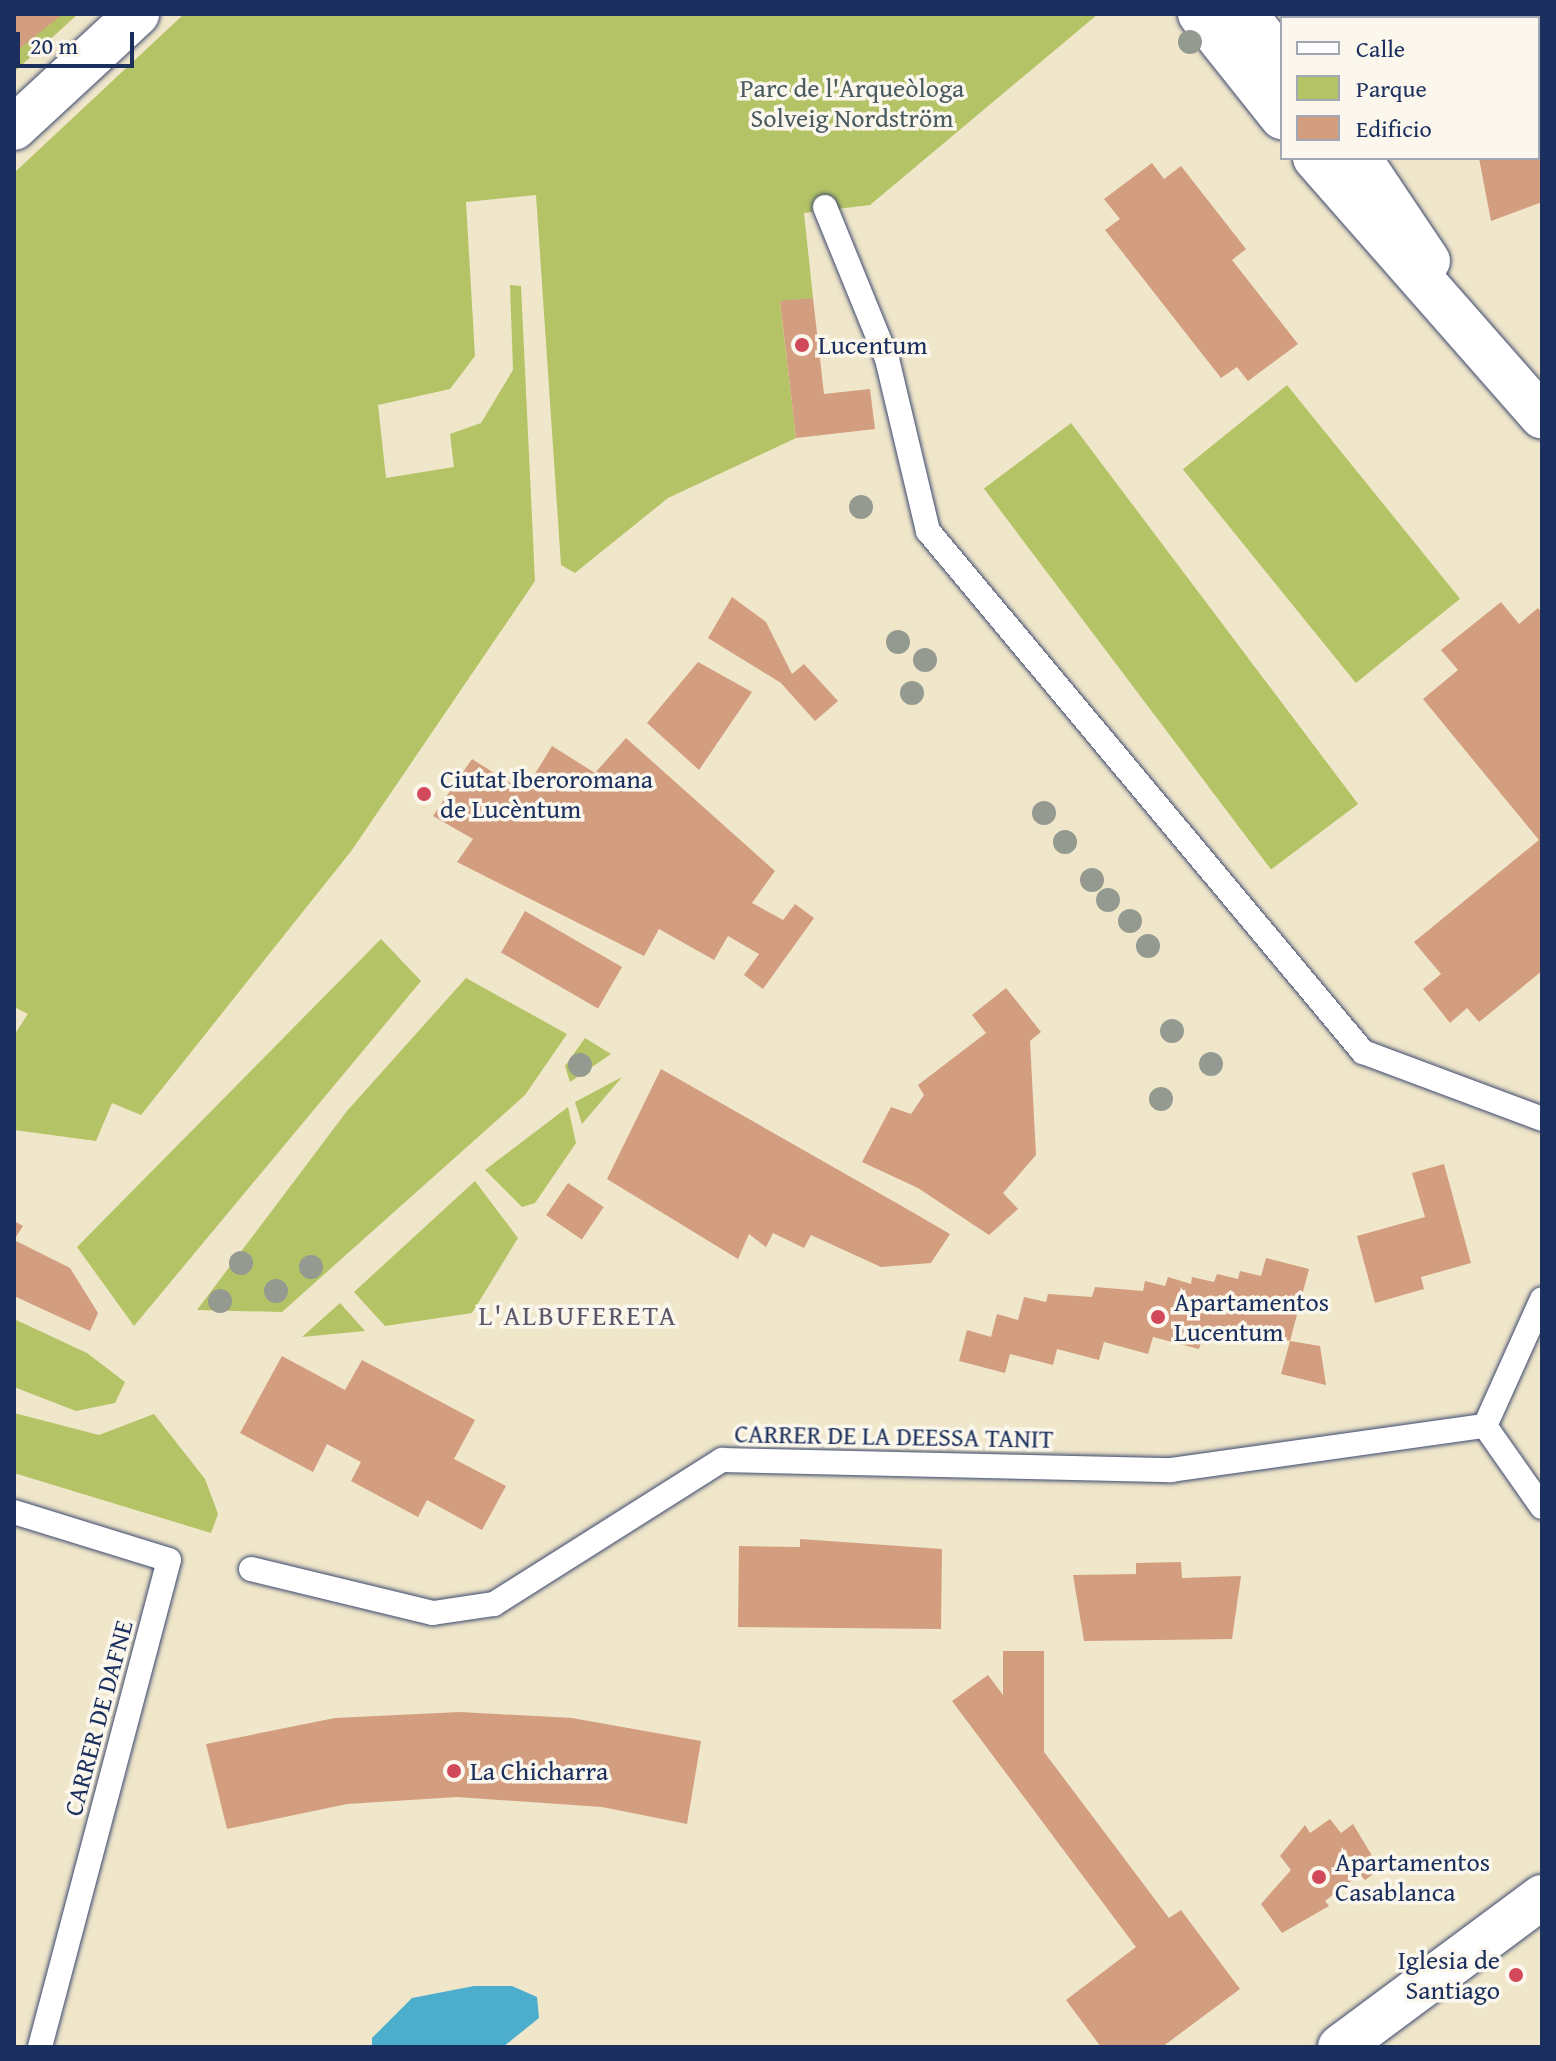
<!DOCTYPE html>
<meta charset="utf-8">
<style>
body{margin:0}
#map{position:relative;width:1556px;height:2061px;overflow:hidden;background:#f0e6ca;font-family:"Gentium Book Plus",serif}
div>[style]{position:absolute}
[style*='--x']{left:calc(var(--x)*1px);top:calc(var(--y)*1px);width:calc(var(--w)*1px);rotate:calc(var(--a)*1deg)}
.green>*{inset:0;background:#b4c365;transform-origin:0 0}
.water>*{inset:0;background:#4dadcc}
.building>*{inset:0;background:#d39d80;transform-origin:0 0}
.roads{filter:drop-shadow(0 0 2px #3b4a6e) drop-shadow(0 0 2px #3b4a6e)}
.lane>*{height:24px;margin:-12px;padding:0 12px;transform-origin:12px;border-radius:12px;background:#fff}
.street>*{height:44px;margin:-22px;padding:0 22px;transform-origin:22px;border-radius:22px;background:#fff}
.trees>*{width:24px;height:24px;margin:-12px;border-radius:50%;background:#949a90}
.dots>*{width:22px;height:22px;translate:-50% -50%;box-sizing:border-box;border:4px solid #fbf7ec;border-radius:50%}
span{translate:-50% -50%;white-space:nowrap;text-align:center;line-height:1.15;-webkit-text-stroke:7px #fbf7ec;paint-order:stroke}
.park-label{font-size:26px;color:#495b60}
.poi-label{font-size:26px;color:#1b2f5e}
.left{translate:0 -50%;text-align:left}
.right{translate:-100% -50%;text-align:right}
.street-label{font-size:26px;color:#1b2f5e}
.neighbourhood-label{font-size:28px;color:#5b566a;letter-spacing:2px}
.frame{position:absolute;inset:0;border:16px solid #1b2f5e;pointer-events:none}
.legend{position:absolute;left:1280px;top:16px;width:260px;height:144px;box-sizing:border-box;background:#fbf7ec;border:2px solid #a1a7b3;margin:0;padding:10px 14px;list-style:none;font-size:24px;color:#1b2f5e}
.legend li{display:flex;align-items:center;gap:16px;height:40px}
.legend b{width:40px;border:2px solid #a1a7b3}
.scale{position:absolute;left:16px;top:32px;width:118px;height:36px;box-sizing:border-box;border:4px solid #1b2f5e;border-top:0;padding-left:10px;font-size:24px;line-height:28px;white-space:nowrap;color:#1b2f5e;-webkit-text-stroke:6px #fbf7ec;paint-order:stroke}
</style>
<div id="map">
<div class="green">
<div style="clip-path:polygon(14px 14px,78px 14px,14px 72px)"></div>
<div style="clip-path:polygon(184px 14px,1098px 14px,870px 205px,804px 213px,813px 298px,780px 302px,796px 438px,668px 498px,575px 573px,561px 565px,536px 195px,466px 202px,475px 356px,450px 389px,378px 405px,386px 478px,454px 467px,450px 434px,481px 423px,513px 370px,510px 285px,521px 286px,535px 581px,352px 850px,141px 1115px,112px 1103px,96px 1141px,14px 1130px,14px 1035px,28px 1014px,14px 1007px,14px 173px)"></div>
<div style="left:1287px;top:385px;width:275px;height:134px;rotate:51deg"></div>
<div style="left:1071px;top:423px;width:477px;height:109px;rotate:53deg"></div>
<div style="clip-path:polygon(381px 939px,421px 981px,134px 1326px,77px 1247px)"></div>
<div style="clip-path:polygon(466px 978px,567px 1034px,525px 1095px,282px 1312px,197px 1310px,347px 1111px)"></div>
<div style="clip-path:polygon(585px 1038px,611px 1054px,570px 1082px,565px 1066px)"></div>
<div style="clip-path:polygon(622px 1077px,582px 1124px,575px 1102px)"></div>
<div style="clip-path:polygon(568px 1107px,576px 1143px,535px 1203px,522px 1207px,485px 1170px)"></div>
<div style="clip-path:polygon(475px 1181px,518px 1238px,472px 1313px,385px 1326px,354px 1292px)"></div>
<div style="clip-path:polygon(340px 1303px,365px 1331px,302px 1337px)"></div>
<div style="clip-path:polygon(14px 1319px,87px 1353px,125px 1382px,115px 1403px,76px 1411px,14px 1387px)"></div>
<div style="clip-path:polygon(14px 1413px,99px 1435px,154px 1414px,205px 1479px,218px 1514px,211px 1533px,14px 1473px)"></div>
</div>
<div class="water">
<div style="clip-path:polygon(474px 1986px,512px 1986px,537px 1997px,539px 2018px,503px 2047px,372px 2047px,372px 2038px,412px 1998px)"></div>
</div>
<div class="building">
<div style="clip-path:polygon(14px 14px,63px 14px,14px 53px)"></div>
<div style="clip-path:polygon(1542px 133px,1542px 202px,1491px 221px,1479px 158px,1538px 158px)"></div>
<div style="clip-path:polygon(1152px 163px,1164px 179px,1181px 166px,1246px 249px,1232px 260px,1298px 344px,1248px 381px,1237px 367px,1221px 378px,1105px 230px,1120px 219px,1104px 199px)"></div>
<div style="clip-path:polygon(813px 298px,824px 394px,870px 389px,875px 429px,796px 438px,780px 301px)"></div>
<div style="clip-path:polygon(732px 597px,766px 622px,792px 674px,804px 664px,838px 701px,815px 721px,781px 683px,708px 638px)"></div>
<div style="clip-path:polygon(1501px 602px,1519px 624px,1538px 608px,1542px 613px,1542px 971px,1479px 1022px,1467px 1008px,1450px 1023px,1423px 989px,1441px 974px,1414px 942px,1539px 840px,1423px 699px,1458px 670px,1441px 650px)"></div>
<div style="clip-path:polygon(698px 662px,752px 692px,699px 770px,647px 723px)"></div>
<div style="clip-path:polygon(626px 738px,775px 871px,752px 903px,783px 920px,795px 904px,814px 918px,763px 989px,744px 975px,759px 954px,728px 936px,714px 960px,659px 929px,644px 956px,457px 862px,473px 839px,433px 816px,472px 759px,524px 792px,552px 746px,595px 773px)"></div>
<div style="left:525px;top:911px;width:112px;height:48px;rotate:30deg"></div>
<div style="clip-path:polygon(1006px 988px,1041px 1032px,1030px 1041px,1036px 1155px,1003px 1193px,1018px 1209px,989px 1235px,918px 1188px,862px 1162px,891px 1107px,911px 1114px,924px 1095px,918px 1085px,986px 1033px,972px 1015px)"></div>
<div style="clip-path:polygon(661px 1069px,900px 1205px,950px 1234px,931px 1263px,881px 1267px,811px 1235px,804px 1248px,773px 1233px,766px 1247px,749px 1234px,738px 1259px,607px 1179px)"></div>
<div style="clip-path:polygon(1444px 1164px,1471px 1263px,1421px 1277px,1424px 1289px,1375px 1303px,1357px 1236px,1425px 1217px,1412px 1173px)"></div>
<div style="left:568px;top:1183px;width:43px;height:39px;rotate:34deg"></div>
<div style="clip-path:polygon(14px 1221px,23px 1226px,14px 1240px,70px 1268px,98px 1313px,90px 1331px,14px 1296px)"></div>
<div style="clip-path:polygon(1266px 1258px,1309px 1269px,1290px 1341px,1248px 1330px,1245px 1343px,1204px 1332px,1199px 1349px,1153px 1337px,1148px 1354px,1104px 1342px,1099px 1360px,1057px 1349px,1053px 1365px,1010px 1354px,1005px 1373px,959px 1361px,967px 1330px,991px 1337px,997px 1314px,1018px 1320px,1024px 1297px,1046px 1302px,1048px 1294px,1092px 1297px,1095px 1287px,1143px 1291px,1145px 1281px,1165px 1286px,1168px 1277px,1191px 1284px,1192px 1277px,1214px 1282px,1217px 1274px,1238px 1279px,1240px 1271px,1261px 1276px)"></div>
<div style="clip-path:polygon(1290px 1341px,1320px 1346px,1326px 1385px,1281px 1374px)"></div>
<div style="clip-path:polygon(282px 1356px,345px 1390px,362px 1360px,475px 1420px,454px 1459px,506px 1486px,482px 1530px,427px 1500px,418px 1517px,351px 1481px,361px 1462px,327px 1444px,313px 1472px,240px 1433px)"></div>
<div style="clip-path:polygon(800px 1539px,942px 1549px,941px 1629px,738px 1627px,739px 1546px,800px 1547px)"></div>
<div style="clip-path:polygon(1181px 1562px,1182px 1578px,1241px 1576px,1232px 1639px,1084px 1641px,1073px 1575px,1136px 1574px,1136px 1563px)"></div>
<div style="clip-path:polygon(1003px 1651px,1044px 1651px,1044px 1752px,1169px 1918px,1181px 1910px,1240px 1989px,1162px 2047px,1101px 2047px,1066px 2000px,1136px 1947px,952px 1701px,988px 1675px,1003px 1695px)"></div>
<div style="clip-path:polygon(460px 1712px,572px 1718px,701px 1741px,687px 1824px,602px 1807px,457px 1797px,347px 1804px,227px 1829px,206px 1744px,335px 1718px)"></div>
<div style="clip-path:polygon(1330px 1819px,1341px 1833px,1353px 1824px,1380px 1869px,1365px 1880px,1360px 1874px,1325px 1901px,1329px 1906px,1282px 1933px,1261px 1904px,1291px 1870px,1280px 1856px,1305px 1825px,1310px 1833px)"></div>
</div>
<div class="roads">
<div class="lane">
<div style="--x:825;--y:207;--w:164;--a:67.8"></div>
<div style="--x:887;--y:359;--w:177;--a:76.6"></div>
<div style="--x:928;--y:531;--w:679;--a:50.14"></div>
<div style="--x:1363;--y:1052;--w:191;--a:20.5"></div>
<div style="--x:1485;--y:1426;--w:139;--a:-65.8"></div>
<div style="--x:1485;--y:1426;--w:99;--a:54.9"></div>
<div style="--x:14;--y:1512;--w:162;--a:17.2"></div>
<div style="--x:169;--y:1560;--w:504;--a:104.84"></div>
<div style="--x:251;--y:1569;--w:187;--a:13.6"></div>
<div style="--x:433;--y:1613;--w:62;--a:-8.4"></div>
<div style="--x:494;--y:1604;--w:270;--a:-32.3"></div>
<div style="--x:722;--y:1460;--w:449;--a:1.3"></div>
<div style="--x:1171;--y:1470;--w:317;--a:-8"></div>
</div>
<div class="street">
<div style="--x:1200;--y:14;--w:132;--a:51.5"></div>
<div style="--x:1245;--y:14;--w:60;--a:51.8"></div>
<div style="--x:14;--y:128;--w:168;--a:-42.8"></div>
<div style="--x:1315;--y:158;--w:344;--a:48.7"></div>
<div style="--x:1359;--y:158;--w:124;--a:56.2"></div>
<div style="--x:1340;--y:2047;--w:252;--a:-36.6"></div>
</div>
</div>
<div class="trees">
<div style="left:1190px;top:42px"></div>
<div style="left:861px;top:507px"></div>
<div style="left:898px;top:642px"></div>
<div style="left:925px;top:660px"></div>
<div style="left:912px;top:693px"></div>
<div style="left:1044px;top:813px"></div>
<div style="left:1065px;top:842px"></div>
<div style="left:1092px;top:880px"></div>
<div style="left:1108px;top:900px"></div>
<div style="left:1130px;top:921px"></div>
<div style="left:1148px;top:946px"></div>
<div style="left:1172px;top:1031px"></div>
<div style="left:1211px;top:1064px"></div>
<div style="left:580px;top:1065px"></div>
<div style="left:1161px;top:1099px"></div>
<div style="left:241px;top:1263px"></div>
<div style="left:311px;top:1267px"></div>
<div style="left:276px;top:1291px"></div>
<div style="left:220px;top:1301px"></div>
</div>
<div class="dots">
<div style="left:802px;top:345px;background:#d1495b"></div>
<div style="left:424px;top:794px;background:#d1495b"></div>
<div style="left:1158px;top:1317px;background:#d1495b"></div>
<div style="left:454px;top:1771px;background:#d1495b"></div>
<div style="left:1319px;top:1877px;background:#d1495b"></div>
<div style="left:1516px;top:1975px;background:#d1495b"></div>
</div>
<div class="park-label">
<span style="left:852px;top:103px">Parc de l'Arqueòloga<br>Solveig Nordström</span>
</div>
<div class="poi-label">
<span class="left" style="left:818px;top:345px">Lucentum</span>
<span class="left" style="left:440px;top:794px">Ciutat Iberoromana<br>de Lucèntum</span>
<span class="left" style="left:1174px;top:1317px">Apartamentos<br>Lucentum</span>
<span class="left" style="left:470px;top:1771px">La Chicharra</span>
<span class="left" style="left:1335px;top:1877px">Apartamentos<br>Casablanca</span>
<span class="right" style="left:1500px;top:1975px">Iglesia de<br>Santiago</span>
</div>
<div class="street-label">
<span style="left:894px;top:1436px;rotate:1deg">CARRER DE LA DEESSA TANIT</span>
<span style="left:98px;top:1718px;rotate:-75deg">CARRER DE DAFNE</span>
</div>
<div class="neighbourhood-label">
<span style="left:578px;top:1315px">L'ALBUFERETA</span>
</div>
<div class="frame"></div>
<ul class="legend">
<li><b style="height:10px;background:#fff"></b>Calle</li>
<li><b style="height:22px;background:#b4c365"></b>Parque</li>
<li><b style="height:22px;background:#d39d80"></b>Edificio</li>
</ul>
<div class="scale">20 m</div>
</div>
